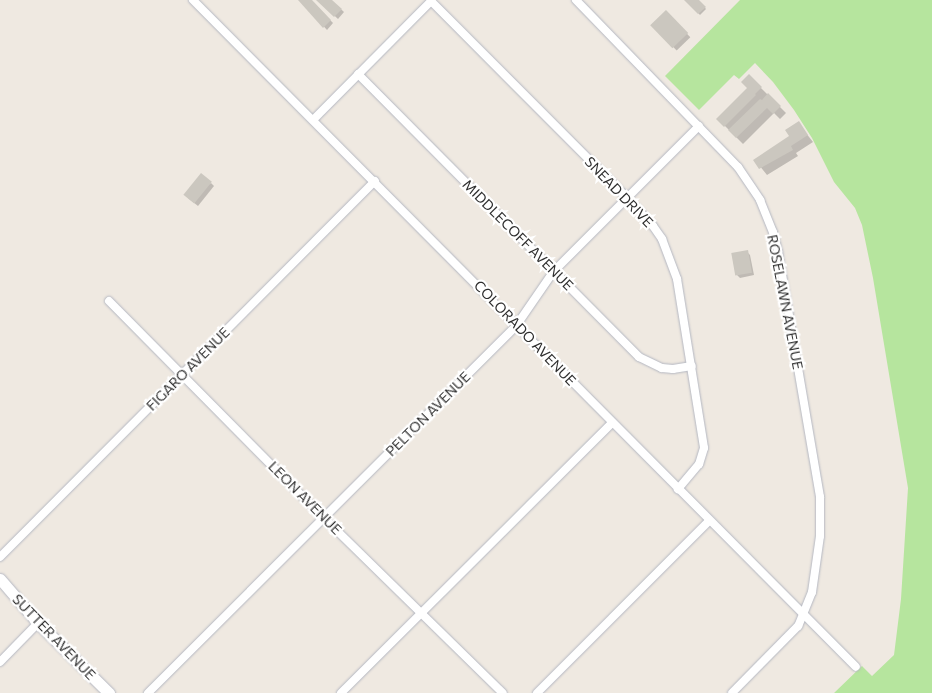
<!DOCTYPE html>
<style>
body{margin:0}
#map{position:relative;width:932px;height:693px;overflow:hidden;background:#efe9e1;font-family:Commissioner,sans-serif}
div>[style]{position:absolute}
[style*='--x']{left:calc(var(--x)*1px);top:calc(var(--y)*1px);width:calc(var(--w)*1px);rotate:calc(var(--a)*1deg)}
.green>*{inset:0;background:#b6e59e}
.shadow>*{inset:0;background:#0003;transform-origin:0 0}
.building>*{inset:0;background:#cbc7bf;transform-origin:0 0}
.roads{filter:drop-shadow(0 0 1px #b4b7c1) drop-shadow(0 0 1px #b4b7c1)}
.street>*{height:8px;margin:-4px;padding:0 4px;transform-origin:4px;border-radius:4px;background:#fff}
.secondary>*{height:11px;margin:-5.5px;padding:0 5.5px;transform-origin:5.5px;border-radius:5.5px;background:#fff}
span{translate:-50% -50%;white-space:nowrap;text-align:center;line-height:1.15;-webkit-text-stroke:4.5px #fff;paint-order:stroke}
.street-label{font-size:14px;color:#2e2e2e}
</style>
<div id="map">
<div class="green">
<div style="clip-path:polygon(740px 0,932px 0,932px 693px,834px 693px,862px 666px,872px 676px,894px 655px,901px 599px,908px 488px,873px 278px,862px 225px,855px 208px,834px 182px,812px 138px,794px 110px,773px 82px,755px 63px,739px 79px,734px 75px,699px 110px,665px 76px)"></div>
</div>
<div class="shadow">
<div style="clip-path:polygon(300px 0,311px 0,333px 23px,327px 30px)"></div>
<div style="clip-path:polygon(318px 0,331px 0,344px 12px,338px 19px)"></div>
<div style="clip-path:polygon(686px 0,698px 0,706px 9px,700px 15px)"></div>
<div style="left:666px;top:12px;width:35px;height:19px;rotate:46deg"></div>
<div style="clip-path:polygon(749px 76px,786px 113px,780px 119px,774px 113px,743px 144px,718px 119px,749px 88px)"></div>
<div style="clip-path:polygon(798px 123px,813px 142px,796px 153px,798px 156px,767px 175px,755px 160px,791px 136px)"></div>
<div style="clip-path:polygon(211px 183px,214px 186px,198px 206px,188px 198px)"></div>
<div style="clip-path:polygon(747px 252px,750px 255px,754px 275px,740px 278px,737px 275px)"></div>
</div>
<div class="building">
<div style="clip-path:polygon(298px 0,312px 0,331px 20px,323px 28px)"></div>
<div style="clip-path:polygon(316px 0,332px 0,342px 9px,334px 17px)"></div>
<div style="clip-path:polygon(684px 0,699px 0,706px 7px,698px 14px)"></div>
<div style="left:666px;top:10px;width:32px;height:22px;rotate:46deg"></div>
<div style="clip-path:polygon(749px 74px,762px 87px,755px 94px,756px 95px,724px 127px,716px 119px,747px 88px,741px 82px)"></div>
<div style="clip-path:polygon(768px 93px,781px 106px,773px 114px,767px 108px,736px 138px,728px 130px,760px 99px,762px 100px)"></div>
<div style="clip-path:polygon(799px 121px,808px 135px,791px 146px,793px 150px,759px 169px,753px 160px,789px 136px,785px 130px)"></div>
<div style="left:201px;top:173px;width:14px;height:28px;rotate:39deg"></div>
<div style="left:748px;top:250px;width:23px;height:17px;rotate:80deg"></div>
</div>
<div class="roads">
<div class="street">
<div style="--x:193;--y:0;--w:940;--a:45.17"></div>
<div style="--x:576;--y:0;--w:233;--a:45.9"></div>
<div style="--x:738;--y:167;--w:40;--a:56"></div>
<div style="--x:760;--y:200;--w:35;--a:68"></div>
<div style="--x:773;--y:232;--w:20;--a:75"></div>
<div style="--x:778;--y:251;--w:250;--a:80.3"></div>
<div style="--x:820;--y:497;--w:39;--a:90"></div>
<div style="--x:820;--y:536;--w:57;--a:98.1"></div>
<div style="--x:812;--y:592;--w:37;--a:112"></div>
<div style="--x:798;--y:626;--w:94;--a:134.6"></div>
<div style="--x:358;--y:74;--w:399;--a:45.2"></div>
<div style="--x:639;--y:357;--w:25;--a:26"></div>
<div style="--x:662;--y:368;--w:11;--a:5"></div>
<div style="--x:673;--y:369;--w:19;--a:-9"></div>
<div style="--x:313;--y:120;--w:168;--a:-45.2"></div>
<div style="--x:431;--y:1;--w:278;--a:45.1"></div>
<div style="--x:627;--y:198;--w:38;--a:47"></div>
<div style="--x:653;--y:226;--w:16;--a:55"></div>
<div style="--x:662;--y:239;--w:43;--a:69.4"></div>
<div style="--x:677;--y:279;--w:171;--a:80.9"></div>
<div style="--x:704;--y:448;--w:17;--a:107"></div>
<div style="--x:699;--y:464;--w:33;--a:130"></div>
<div style="--x:109;--y:301;--w:305;--a:45.3"></div>
<div style="--x:324;--y:518;--w:250;--a:44.4"></div>
<div style="--x:0;--y:557;--w:531;--a:-45.08"></div>
<div style="--x:0;--y:662;--w:54;--a:-45.7"></div>
<div style="--x:148;--y:693;--w:520;--a:-44.92"></div>
<div style="--x:516;--y:326;--w:67;--a:-55.4"></div>
<div style="--x:554;--y:271;--w:205;--a:-45"></div>
<div style="--x:341;--y:693;--w:383;--a:-44.9"></div>
<div style="--x:537;--y:693;--w:243;--a:-45"></div>
</div>
<div class="secondary">
<div style="--x:0;--y:579;--w:58;--a:49.2"></div>
<div style="--x:38;--y:623;--w:100;--a:44.6"></div>
</div>
</div>
<div class="street-label">
<span style="left:619px;top:192px;rotate:46deg">SNEAD DRIVE</span>
<span style="left:518px;top:235px;rotate:45deg">MIDDLECOFF AVENUE</span>
<span style="left:785px;top:302px;rotate:79deg">ROSELAWN AVENUE</span>
<span style="left:525px;top:333px;rotate:46deg">COLORADO AVENUE</span>
<span style="left:188px;top:369px;rotate:-45deg">FIGARO AVENUE</span>
<span style="left:428px;top:414px;rotate:-45deg">PELTON AVENUE</span>
<span style="left:305px;top:498px;rotate:45deg">LEON AVENUE</span>
<span style="left:54px;top:637px;rotate:46deg">SUTTER AVENUE</span>
</div>
</div>
